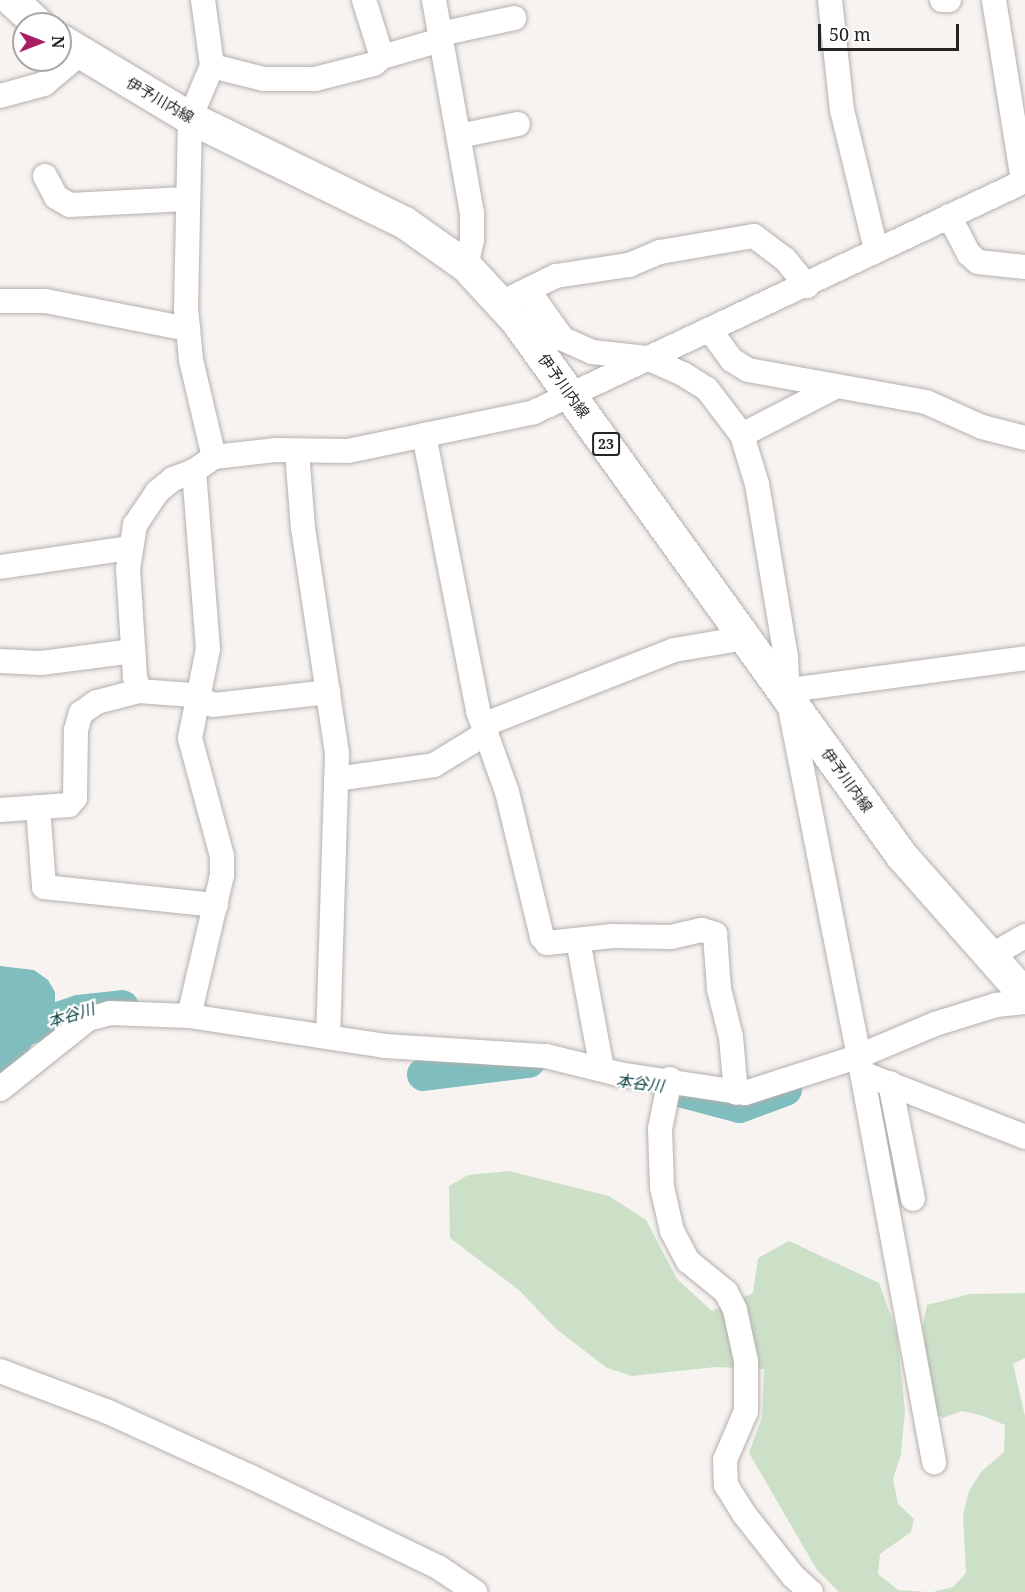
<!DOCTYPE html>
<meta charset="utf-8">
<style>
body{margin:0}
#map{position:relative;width:1025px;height:1592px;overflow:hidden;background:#f7f3f0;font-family:"Noto Serif","Noto Sans JP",serif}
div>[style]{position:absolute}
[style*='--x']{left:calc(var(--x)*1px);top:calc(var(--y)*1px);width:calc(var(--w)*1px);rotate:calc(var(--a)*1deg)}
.green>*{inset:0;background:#cce0c8}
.water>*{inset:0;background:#7fbdbe}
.river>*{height:33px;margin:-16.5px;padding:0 16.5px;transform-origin:16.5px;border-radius:16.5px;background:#7fbdbe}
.roads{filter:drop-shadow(0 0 2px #b5b0ae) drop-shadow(0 0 2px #b5b0ae)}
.minor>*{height:24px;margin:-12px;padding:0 12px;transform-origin:12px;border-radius:12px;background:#fff}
.major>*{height:32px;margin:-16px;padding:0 16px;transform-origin:16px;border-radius:16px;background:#fff}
span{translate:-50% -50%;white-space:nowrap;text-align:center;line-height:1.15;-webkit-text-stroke:4.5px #fff;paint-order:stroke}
.shield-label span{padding:2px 4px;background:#fff;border:2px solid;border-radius:4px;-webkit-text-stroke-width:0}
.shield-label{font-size:14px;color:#262423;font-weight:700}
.street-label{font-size:15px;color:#262423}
.water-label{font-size:16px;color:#0f4849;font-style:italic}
.north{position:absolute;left:12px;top:12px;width:60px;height:60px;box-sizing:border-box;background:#fff;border:2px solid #a8a7a7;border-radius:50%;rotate:90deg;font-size:16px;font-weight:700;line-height:24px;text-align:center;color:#262423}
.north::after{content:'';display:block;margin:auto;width:21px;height:27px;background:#a81e62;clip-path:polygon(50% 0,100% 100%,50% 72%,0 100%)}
.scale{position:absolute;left:818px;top:24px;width:141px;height:27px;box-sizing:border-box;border:3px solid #262423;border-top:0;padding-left:8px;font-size:18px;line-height:21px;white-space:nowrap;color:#262423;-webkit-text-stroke:4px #fff;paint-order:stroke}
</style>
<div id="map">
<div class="green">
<div style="clip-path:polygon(509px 1171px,609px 1196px,646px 1220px,677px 1279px,712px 1311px,753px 1293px,758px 1258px,789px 1241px,879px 1283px,897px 1333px,905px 1411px,901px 1455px,893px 1479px,898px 1504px,914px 1519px,911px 1532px,880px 1554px,878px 1574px,898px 1590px,927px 1592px,839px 1592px,817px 1570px,749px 1453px,762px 1417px,764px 1369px,716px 1367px,632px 1376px,607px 1368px,555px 1328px,519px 1290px,450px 1238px,449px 1186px,468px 1175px)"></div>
<div style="clip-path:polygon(1025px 1293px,1025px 1358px,1013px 1364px,1025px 1416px,1025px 1592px,933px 1592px,953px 1587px,966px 1573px,963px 1515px,969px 1491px,981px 1472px,1004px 1452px,1005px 1425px,980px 1415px,962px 1411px,943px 1418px,931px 1411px,923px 1325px,927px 1305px,970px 1294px)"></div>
</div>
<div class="water">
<div style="clip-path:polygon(0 966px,34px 970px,48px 980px,55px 992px,55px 1006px,24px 1058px,0 1076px)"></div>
</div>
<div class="river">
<div style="--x:0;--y:1037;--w:82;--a:-18.4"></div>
<div style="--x:78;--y:1011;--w:44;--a:-6.5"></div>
<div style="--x:423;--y:1074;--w:106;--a:-7.1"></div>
<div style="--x:672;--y:1088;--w:69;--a:15"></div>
<div style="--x:739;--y:1106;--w:49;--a:-20.3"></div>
</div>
<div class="roads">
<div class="minor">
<div style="--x:203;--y:0;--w:67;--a:82.2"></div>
<div style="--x:212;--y:66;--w:56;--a:112.9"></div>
<div style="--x:190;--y:118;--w:190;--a:91.2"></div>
<div style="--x:186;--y:308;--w:52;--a:84.5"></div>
<div style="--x:191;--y:360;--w:100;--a:76.7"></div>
<div style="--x:364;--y:0;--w:60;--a:72.5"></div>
<div style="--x:434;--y:0;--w:216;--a:79.9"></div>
<div style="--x:472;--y:213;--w:27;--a:90"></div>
<div style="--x:472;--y:240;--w:27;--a:103"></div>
<div style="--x:830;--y:0;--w:111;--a:83.8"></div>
<div style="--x:842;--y:110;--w:144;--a:76.3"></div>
<div style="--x:942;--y:0;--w:7;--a:0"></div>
<div style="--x:994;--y:0;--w:184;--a:80.9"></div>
<div style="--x:440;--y:34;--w:76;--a:-12.2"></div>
<div style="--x:212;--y:66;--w:54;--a:14"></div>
<div style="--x:264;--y:79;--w:51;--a:0"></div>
<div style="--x:315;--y:79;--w:61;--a:-14.3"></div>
<div style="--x:374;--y:64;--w:11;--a:-41"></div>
<div style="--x:382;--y:57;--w:61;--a:-16.1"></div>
<div style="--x:0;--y:96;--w:46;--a:-15.3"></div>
<div style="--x:44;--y:84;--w:48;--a:-40"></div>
<div style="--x:459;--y:136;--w:60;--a:-11.5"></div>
<div style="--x:45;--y:176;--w:24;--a:62"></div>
<div style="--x:56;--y:197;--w:16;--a:30"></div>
<div style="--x:70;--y:205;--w:116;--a:-3"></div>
<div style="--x:949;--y:216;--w:43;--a:62.2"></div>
<div style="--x:969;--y:254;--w:12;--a:42"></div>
<div style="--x:978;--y:262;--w:47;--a:6.1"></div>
<div style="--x:528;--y:290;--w:60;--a:54.5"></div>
<div style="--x:563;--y:339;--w:32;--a:24"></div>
<div style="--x:592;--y:352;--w:55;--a:6.2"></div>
<div style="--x:647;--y:358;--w:39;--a:24"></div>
<div style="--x:683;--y:374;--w:28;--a:32"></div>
<div style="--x:707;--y:389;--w:58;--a:52.7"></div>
<div style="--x:742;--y:435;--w:51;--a:73"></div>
<div style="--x:757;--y:484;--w:175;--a:80.5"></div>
<div style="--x:786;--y:657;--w:41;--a:87.2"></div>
<div style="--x:788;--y:698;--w:382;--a:78.8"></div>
<div style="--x:862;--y:1073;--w:175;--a:21.4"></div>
<div style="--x:515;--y:296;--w:46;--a:-26"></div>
<div style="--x:556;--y:276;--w:74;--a:-8.6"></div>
<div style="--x:629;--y:265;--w:34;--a:-23"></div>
<div style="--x:660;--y:252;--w:95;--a:-9.7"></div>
<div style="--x:754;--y:236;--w:39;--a:37"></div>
<div style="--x:785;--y:259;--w:35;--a:51"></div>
<div style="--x:0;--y:301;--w:46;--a:0"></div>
<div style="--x:46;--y:301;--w:145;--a:11.2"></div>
<div style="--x:710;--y:330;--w:37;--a:54"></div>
<div style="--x:732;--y:360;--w:19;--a:32"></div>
<div style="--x:748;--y:370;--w:181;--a:10.2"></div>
<div style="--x:926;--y:402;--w:61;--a:24.1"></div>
<div style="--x:982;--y:427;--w:44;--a:14.3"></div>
<div style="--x:424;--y:435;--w:281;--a:78.9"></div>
<div style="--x:478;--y:711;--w:86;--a:70.3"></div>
<div style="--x:507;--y:792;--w:149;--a:76.4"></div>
<div style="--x:542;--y:937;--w:8;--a:50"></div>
<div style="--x:547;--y:943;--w:66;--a:-6.1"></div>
<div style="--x:613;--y:936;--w:58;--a:1"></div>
<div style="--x:671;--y:937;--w:32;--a:-13"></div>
<div style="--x:702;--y:930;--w:14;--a:17"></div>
<div style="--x:715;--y:934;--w:55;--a:85.8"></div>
<div style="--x:719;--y:989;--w:49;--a:76"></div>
<div style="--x:731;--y:1037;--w:56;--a:84.9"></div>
<div style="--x:742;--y:435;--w:107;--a:-27.3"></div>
<div style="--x:297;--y:452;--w:76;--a:85.5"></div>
<div style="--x:303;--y:528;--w:229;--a:81.4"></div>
<div style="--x:337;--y:754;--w:283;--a:91.8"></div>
<div style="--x:0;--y:567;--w:130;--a:-8.4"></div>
<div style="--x:0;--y:661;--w:41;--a:2.8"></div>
<div style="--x:41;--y:663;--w:93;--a:-7.4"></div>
<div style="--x:139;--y:691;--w:15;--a:-106"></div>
<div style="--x:135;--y:677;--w:108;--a:-93.7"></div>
<div style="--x:128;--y:569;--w:45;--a:-81"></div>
<div style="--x:135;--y:525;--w:40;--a:-56"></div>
<div style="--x:157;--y:492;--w:21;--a:-39"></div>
<div style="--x:173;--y:479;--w:22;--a:-21"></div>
<div style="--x:788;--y:698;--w:13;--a:-45"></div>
<div style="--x:797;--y:689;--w:230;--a:-7.7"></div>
<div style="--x:483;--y:725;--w:205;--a:-21.4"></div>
<div style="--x:674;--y:650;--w:73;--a:-9.5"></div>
<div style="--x:336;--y:779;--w:99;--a:-8.1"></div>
<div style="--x:434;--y:765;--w:60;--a:-31.3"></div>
<div style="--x:38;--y:807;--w:80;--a:85.7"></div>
<div style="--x:44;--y:887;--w:173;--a:6"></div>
<div style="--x:0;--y:810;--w:69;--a:-4.1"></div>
<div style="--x:69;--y:805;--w:9;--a:-49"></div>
<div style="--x:75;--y:798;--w:68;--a:-89.2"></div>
<div style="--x:76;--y:730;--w:18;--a:-74"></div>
<div style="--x:81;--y:713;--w:19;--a:-35"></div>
<div style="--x:97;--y:702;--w:43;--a:-14.7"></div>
<div style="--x:139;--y:691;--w:53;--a:4.3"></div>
<div style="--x:192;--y:695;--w:23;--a:25"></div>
<div style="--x:213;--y:705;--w:116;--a:-6.4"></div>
<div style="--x:578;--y:940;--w:131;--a:79.5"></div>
<div style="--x:989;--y:957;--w:42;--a:-30.3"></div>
<div style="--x:189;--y:1016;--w:145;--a:-76.8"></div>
<div style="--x:222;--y:875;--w:19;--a:-90"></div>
<div style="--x:222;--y:856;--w:122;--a:-105.2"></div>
<div style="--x:190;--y:738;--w:91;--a:-78.6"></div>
<div style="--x:208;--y:649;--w:179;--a:-94.5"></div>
<div style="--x:194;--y:471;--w:24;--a:-35"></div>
<div style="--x:214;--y:457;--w:61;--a:-6.5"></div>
<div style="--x:275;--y:450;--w:73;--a:0.8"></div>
<div style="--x:348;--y:451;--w:190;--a:-11.8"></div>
<div style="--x:534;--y:412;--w:543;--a:-25.2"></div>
<div style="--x:862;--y:1073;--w:396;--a:79.5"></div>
<div style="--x:670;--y:1079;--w:51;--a:101.3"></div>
<div style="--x:660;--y:1129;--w:58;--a:88"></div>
<div style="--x:662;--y:1187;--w:45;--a:77.2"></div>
<div style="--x:672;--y:1231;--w:34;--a:62"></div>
<div style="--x:688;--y:1261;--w:49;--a:39.2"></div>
<div style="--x:726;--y:1292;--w:20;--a:63"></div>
<div style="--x:735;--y:1310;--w:52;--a:77.8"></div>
<div style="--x:746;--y:1361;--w:50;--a:90"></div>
<div style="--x:746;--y:1411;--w:53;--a:113.2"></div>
<div style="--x:725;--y:1460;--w:25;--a:88"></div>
<div style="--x:726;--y:1485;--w:34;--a:58"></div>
<div style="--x:744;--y:1514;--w:79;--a:51.7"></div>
<div style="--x:793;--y:1576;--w:24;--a:42"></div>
<div style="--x:890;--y:1083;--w:118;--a:78.8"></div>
<div style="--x:0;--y:1089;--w:112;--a:-38.5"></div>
<div style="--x:88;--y:1019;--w:23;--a:-15"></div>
<div style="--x:110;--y:1013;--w:79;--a:2.2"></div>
<div style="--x:189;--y:1016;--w:198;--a:8.7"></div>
<div style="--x:385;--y:1046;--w:161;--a:3.6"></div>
<div style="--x:546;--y:1056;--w:75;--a:13.9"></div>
<div style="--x:619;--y:1074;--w:127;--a:8.6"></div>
<div style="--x:745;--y:1093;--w:118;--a:-17.8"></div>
<div style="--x:857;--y:1057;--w:85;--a:-22.9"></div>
<div style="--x:935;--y:1024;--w:64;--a:-17.3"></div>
<div style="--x:996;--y:1005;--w:29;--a:-6"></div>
<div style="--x:0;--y:1371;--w:113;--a:20.7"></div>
<div style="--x:106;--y:1411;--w:159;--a:24.5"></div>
<div style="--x:251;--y:1477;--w:208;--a:25.7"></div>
<div style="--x:438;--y:1567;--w:45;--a:34"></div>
</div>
<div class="major">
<div style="--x:12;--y:0;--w:35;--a:43"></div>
<div style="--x:60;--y:40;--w:152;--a:31"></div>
<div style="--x:190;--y:118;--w:239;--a:26"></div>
<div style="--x:405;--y:223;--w:75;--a:35.2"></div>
<div style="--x:466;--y:266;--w:74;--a:47.2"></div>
<div style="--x:516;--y:320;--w:661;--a:54.24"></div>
<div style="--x:902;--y:856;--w:186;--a:48.5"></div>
</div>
</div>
<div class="shield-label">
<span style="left:606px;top:444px">23</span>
</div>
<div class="street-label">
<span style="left:160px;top:100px;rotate:30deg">伊予川内線</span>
<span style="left:564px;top:386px;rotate:54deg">伊予川内線</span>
<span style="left:847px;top:780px;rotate:54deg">伊予川内線</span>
</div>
<div class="water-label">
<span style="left:71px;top:1015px;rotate:-17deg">本谷川</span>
<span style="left:640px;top:1083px;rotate:7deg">本谷川</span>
</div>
<div class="north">N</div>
<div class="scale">50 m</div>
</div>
